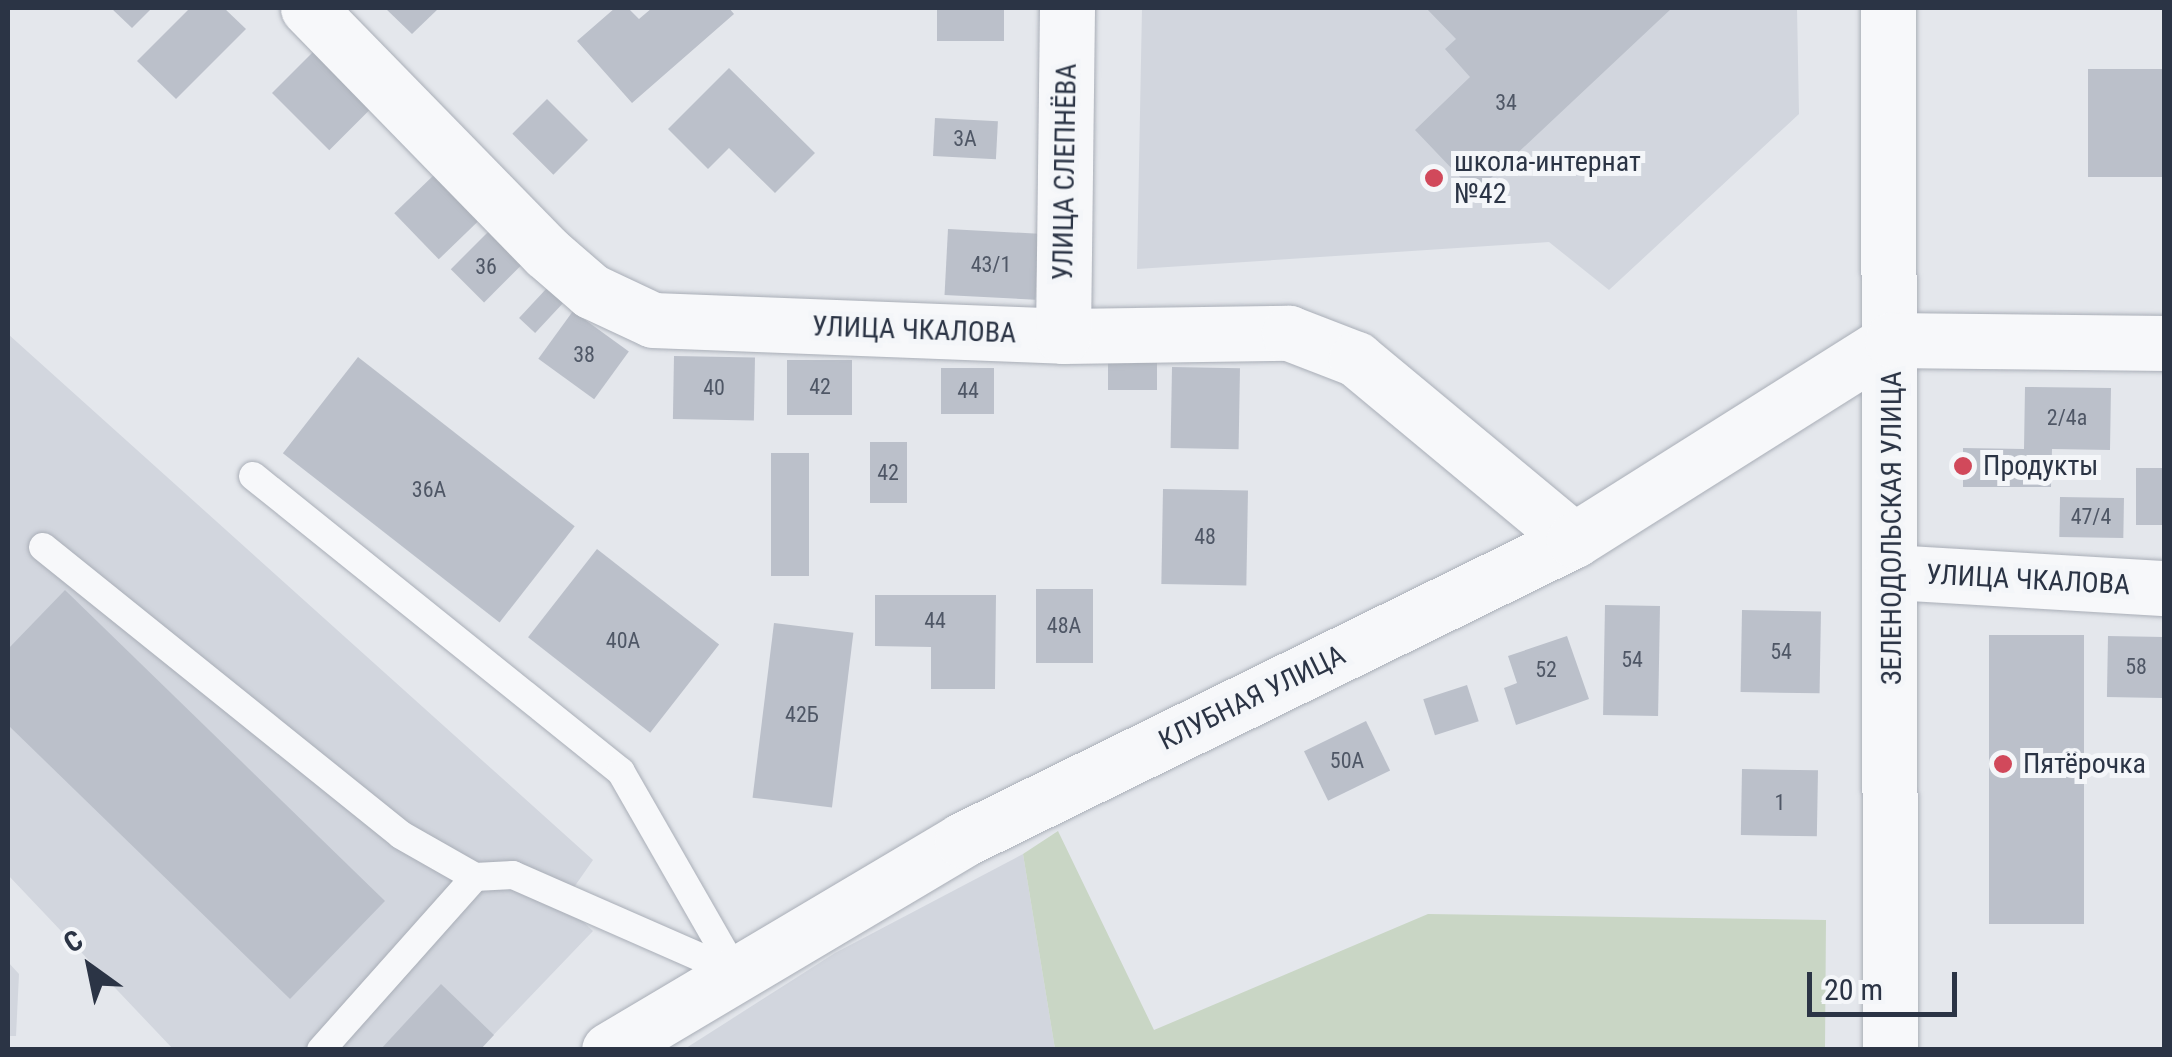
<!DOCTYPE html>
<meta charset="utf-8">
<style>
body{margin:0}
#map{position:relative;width:2172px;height:1057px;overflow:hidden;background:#e4e7ec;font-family:"Roboto Condensed",sans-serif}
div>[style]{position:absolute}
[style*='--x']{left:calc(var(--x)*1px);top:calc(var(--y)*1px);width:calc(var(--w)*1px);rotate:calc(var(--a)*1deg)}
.built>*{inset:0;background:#d2d6de}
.green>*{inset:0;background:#c9d6c5}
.building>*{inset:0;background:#bbc0ca;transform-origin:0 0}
.roads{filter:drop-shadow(0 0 2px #a9aeb7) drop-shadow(0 0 2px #a9aeb7)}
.lane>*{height:28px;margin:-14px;padding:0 14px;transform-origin:14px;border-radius:14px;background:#f7f8fa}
.street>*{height:55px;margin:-27.5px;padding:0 27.5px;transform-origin:27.5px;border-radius:27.5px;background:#f7f8fa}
.dots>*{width:28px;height:28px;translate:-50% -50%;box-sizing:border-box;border:5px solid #f4f6f9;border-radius:50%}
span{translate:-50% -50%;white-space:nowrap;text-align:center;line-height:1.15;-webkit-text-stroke:10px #f4f6f9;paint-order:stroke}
.number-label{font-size:22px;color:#4f5766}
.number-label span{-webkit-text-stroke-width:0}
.poi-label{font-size:28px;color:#2b3445}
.left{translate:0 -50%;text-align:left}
.street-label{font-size:28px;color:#2b3445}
.frame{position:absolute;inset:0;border:10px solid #2b3445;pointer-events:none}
.north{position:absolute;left:40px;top:917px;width:100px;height:100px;-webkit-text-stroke:8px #f4f6f9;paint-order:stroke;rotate:327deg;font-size:28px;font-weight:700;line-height:40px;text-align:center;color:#2b3445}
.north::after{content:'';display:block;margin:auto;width:35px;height:45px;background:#2b3445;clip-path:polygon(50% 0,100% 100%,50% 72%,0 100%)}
.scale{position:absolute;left:1807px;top:972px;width:150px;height:45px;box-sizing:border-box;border:5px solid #2b3445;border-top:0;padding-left:12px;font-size:30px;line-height:35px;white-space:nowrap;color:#2b3445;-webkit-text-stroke:8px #f4f6f9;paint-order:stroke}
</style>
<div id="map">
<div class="built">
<div style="clip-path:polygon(1142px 8px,1797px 8px,1799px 114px,1609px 290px,1549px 242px,1137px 269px)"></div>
<div style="clip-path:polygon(8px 334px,593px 860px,563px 903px,593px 931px,480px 1049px,173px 1049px,8px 875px)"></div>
<div style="clip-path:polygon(1023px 854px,1055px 1049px,683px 1050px,835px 953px)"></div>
<div style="clip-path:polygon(8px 962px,19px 974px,16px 1036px,8px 1036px)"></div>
</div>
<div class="green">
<div style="clip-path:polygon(1058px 831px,1154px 1030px,1428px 914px,1826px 920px,1825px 1049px,1055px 1049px,1023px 854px)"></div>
</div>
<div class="building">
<div style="clip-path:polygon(111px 8px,152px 8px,132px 28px)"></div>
<div style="clip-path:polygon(190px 8px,224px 8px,246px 29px,176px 99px,137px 61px)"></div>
<div style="clip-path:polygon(385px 8px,439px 8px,412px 34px)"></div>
<div style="clip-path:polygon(615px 8px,628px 8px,639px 19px,652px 8px,729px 8px,734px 14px,632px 103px,577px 41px)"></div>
<div style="left:937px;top:8px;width:67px;height:33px"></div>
<div style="clip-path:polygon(1426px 8px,1672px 8px,1475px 193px,1415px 130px,1470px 77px,1445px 49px,1456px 39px)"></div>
<div style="left:313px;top:52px;width:81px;height:58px;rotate:45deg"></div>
<div style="clip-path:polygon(729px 68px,815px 153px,775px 193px,729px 148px,708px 169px,668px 129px)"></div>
<div style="left:2164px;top:69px;width:108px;height:76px;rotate:90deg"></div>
<div style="left:547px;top:99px;width:58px;height:49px;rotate:45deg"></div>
<div style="left:935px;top:118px;width:63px;height:38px;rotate:3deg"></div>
<div style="left:436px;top:173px;width:64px;height:58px;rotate:46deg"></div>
<div style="left:948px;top:229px;width:91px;height:66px;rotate:3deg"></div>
<div style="left:489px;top:231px;width:47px;height:54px;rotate:45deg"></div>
<div style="left:547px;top:288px;width:22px;height:41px;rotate:43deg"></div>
<div style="left:573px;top:311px;width:69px;height:59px;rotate:36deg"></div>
<div style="left:674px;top:356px;width:81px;height:63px;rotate:1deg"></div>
<div style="left:358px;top:357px;width:275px;height:122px;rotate:38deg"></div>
<div style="left:787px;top:360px;width:65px;height:55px"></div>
<div style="left:1108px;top:363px;width:49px;height:27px"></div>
<div style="left:1172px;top:367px;width:68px;height:81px;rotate:1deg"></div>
<div style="left:941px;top:368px;width:53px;height:46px"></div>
<div style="clip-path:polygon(2025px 387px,2111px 388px,2110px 450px,2052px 449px,2051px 487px,1963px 487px,1963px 448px,2024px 449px)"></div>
<div style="left:870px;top:442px;width:37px;height:61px"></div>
<div style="left:771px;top:453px;width:38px;height:123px"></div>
<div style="left:2136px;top:468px;width:28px;height:57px"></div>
<div style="left:1163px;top:489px;width:85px;height:95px;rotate:1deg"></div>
<div style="left:2060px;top:497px;width:64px;height:40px;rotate:1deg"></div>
<div style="left:597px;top:549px;width:155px;height:112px;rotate:38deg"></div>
<div style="left:1036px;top:589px;width:57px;height:74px"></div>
<div style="clip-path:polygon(65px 590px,385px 901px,290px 999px,8px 725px,8px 649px)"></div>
<div style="clip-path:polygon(875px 595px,996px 595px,995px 689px,931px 689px,931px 647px,875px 646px)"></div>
<div style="left:1605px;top:605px;width:55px;height:110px;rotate:1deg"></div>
<div style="left:1742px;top:610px;width:79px;height:82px;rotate:1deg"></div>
<div style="left:774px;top:623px;width:80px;height:176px;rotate:7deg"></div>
<div style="left:1989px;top:635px;width:95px;height:289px"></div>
<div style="clip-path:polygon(1567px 636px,1589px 699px,1516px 725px,1504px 688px,1517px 683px,1508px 656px)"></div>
<div style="left:2108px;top:636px;width:56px;height:61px;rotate:1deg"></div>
<div style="left:1467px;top:685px;width:38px;height:46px;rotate:72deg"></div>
<div style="left:1366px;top:721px;width:55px;height:69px;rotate:64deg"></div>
<div style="left:1742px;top:769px;width:76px;height:66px;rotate:1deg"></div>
<div style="clip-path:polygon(441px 984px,494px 1035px,480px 1050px,380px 1050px)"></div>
</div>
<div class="roads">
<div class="lane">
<div style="--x:253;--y:476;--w:472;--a:38.8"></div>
<div style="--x:621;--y:772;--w:232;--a:60.2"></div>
<div style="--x:43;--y:547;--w:459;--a:38.8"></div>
<div style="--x:401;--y:835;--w:85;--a:29.6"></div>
<div style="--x:321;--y:1050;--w:232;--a:-48.3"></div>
<div style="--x:475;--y:877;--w:38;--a:-3"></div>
<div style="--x:513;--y:875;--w:244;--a:23.7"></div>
</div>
<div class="street">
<div style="--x:308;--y:8;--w:341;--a:45.7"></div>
<div style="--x:546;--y:252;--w:60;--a:40.9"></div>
<div style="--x:591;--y:291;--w:68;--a:25.1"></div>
<div style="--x:653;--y:320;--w:410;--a:2.2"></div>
<div style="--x:1063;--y:336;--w:226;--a:-0.8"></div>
<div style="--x:1289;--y:333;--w:72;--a:21.2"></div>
<div style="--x:1356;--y:359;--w:283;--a:39.7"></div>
<div style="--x:1888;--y:8;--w:1042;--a:89.89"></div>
<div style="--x:1063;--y:336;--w:328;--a:-89.3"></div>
<div style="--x:1892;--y:572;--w:272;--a:3.4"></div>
<div style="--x:609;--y:1050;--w:411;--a:-30.7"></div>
<div style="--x:962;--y:840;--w:682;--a:-26.11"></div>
<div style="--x:1574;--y:540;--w:376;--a:-32.2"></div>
<div style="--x:1892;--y:340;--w:272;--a:0.6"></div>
</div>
</div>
<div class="dots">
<div style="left:1434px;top:178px;background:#d1495b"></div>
<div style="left:1963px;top:466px;background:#d1495b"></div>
<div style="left:2003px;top:764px;background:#d1495b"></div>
</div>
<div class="number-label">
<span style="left:1506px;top:103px">34</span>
<span style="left:965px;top:139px">3А</span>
<span style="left:991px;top:265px">43/1</span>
<span style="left:486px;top:267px">36</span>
<span style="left:584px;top:355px">38</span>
<span style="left:820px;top:387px">42</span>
<span style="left:714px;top:388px">40</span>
<span style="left:968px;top:391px">44</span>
<span style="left:2067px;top:418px">2/4а</span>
<span style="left:888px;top:473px">42</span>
<span style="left:429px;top:490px">36А</span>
<span style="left:2091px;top:517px">47/4</span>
<span style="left:1205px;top:537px">48</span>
<span style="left:935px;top:621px">44</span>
<span style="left:1064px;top:626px">48А</span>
<span style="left:623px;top:641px">40А</span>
<span style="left:1781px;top:652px">54</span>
<span style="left:1632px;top:660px">54</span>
<span style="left:2136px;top:667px">58</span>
<span style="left:1546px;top:670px">52</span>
<span style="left:802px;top:715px">42Б</span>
<span style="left:1347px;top:761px">50А</span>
<span style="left:1780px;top:803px">1</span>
</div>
<div class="poi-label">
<span class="left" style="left:1454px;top:178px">школа-интернат<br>№42</span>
<span class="left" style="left:1983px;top:466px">Продукты</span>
<span class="left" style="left:2023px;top:764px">Пятёрочка</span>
</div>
<div class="street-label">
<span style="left:1065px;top:172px;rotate:-89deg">УЛИЦА СЛЕПНЁВА</span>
<span style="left:914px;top:330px;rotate:2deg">УЛИЦА ЧКАЛОВА</span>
<span style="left:1892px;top:528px;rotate:-90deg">ЗЕЛЕНОДОЛЬСКАЯ УЛИЦА</span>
<span style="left:2028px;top:580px;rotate:3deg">УЛИЦА ЧКАЛОВА</span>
<span style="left:1252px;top:698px;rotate:-26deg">КЛУБНАЯ УЛИЦА</span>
</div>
<div class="frame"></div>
<div class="north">С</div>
<div class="scale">20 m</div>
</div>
